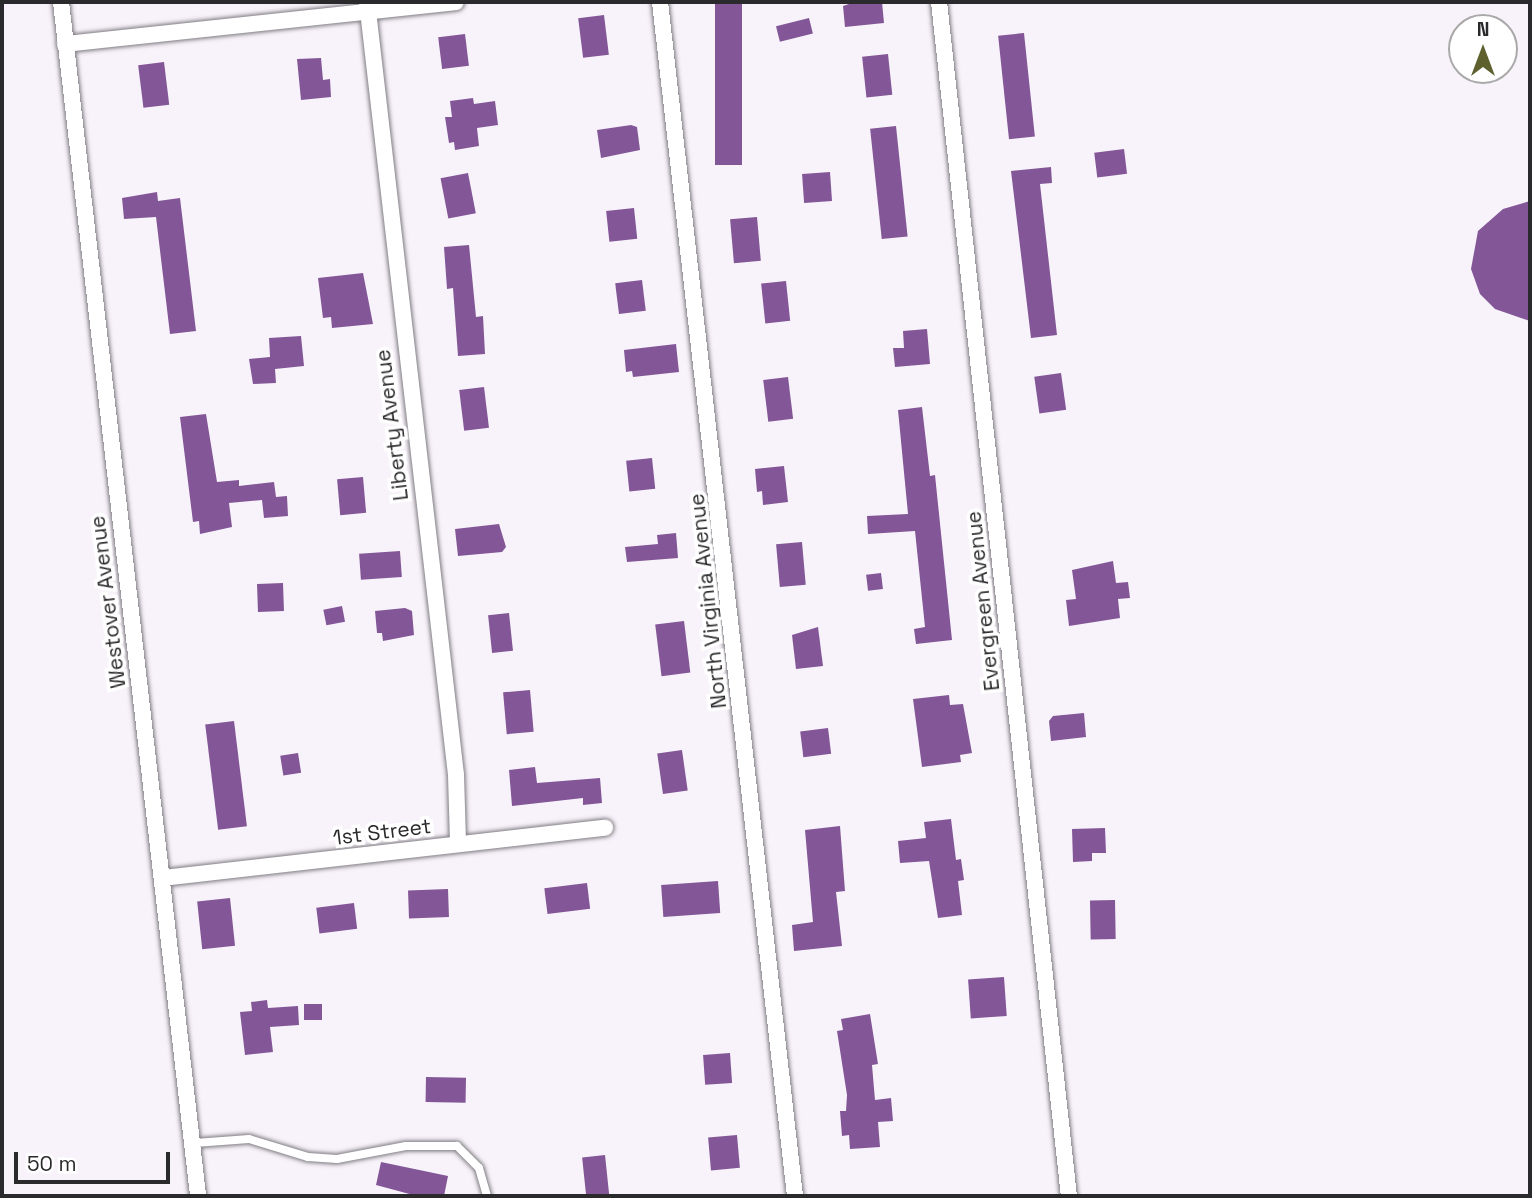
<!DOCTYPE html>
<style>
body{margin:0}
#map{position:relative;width:1532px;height:1198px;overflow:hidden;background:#f8f3fa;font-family:"Space Grotesk",sans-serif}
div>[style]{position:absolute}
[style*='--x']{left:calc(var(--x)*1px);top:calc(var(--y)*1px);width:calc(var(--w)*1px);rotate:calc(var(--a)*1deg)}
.building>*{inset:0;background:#825697;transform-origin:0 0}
.roads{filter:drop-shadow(0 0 2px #817d84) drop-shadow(0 0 2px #817d84)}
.lane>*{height:8px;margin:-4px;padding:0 4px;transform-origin:4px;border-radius:4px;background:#fff}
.street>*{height:16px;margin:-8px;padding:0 8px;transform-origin:8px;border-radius:8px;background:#fff}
span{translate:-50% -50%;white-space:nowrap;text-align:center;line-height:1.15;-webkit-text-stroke:7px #fff;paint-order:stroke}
.street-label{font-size:21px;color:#2a292b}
.frame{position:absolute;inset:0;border:4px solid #2a292b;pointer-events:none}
.north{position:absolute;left:1448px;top:14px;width:70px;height:70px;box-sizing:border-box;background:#fff;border:2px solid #aaa9aa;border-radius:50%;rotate:0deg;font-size:19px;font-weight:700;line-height:28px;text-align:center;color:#2a292b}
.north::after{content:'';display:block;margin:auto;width:24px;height:32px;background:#5e602e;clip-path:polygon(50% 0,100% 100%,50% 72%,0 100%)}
.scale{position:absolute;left:14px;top:1152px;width:156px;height:32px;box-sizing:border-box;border:4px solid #2a292b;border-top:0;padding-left:9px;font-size:21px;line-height:24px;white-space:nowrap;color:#2a292b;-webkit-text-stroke:5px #fff;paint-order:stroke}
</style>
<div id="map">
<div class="building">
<div style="left:715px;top:2px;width:27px;height:163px"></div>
<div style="clip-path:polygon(855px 2px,882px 2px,884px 23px,845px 27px,843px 6px)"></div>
<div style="left:604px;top:15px;width:40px;height:26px;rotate:83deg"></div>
<div style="left:809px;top:18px;width:16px;height:34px;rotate:76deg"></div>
<div style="left:1024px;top:33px;width:104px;height:26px;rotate:84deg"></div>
<div style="left:465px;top:34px;width:32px;height:27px;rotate:83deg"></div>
<div style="left:888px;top:54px;width:41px;height:26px;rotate:84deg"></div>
<div style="clip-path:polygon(321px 58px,323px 80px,330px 79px,331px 97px,301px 100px,297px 59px)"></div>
<div style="left:164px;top:62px;width:43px;height:26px;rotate:83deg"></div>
<div style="clip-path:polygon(473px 98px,474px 104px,495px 101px,498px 125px,477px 128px,479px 146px,455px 150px,454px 142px,449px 143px,445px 117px,452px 117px,450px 101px)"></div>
<div style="clip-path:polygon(631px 125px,637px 127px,640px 150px,601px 158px,597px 130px)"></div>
<div style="left:896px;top:126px;width:111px;height:26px;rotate:84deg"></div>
<div style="left:1124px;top:149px;width:25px;height:30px;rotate:83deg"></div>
<div style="clip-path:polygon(1051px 167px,1052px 183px,1040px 184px,1057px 335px,1031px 338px,1011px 171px)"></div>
<div style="left:830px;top:172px;width:29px;height:28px;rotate:86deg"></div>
<div style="left:468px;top:173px;width:41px;height:28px;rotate:79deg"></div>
<div style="clip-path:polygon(157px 192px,158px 201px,180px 198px,196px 331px,170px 334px,156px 217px,124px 219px,122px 198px)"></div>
<div style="clip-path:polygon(1530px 201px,1530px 321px,1495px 309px,1480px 294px,1471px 269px,1478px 231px,1503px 209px)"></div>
<div style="left:634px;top:208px;width:31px;height:28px;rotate:84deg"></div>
<div style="left:757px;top:217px;width:44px;height:27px;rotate:85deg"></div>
<div style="clip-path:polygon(469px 245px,476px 317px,483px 316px,485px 354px,458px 356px,453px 288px,447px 289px,444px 247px)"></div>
<div style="clip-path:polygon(363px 273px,373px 324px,332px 328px,331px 317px,323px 318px,318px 278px)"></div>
<div style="left:642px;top:280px;width:31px;height:27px;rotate:83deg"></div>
<div style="left:786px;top:281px;width:40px;height:25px;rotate:84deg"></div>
<div style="clip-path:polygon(927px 329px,930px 364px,895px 367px,893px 348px,904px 348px,903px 331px)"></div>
<div style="clip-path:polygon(301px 336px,304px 366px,275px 369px,276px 383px,253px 384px,249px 359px,270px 357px,269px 338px)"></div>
<div style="clip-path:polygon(676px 344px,679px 372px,633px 377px,632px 371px,626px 372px,624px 350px)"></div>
<div style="left:1061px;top:373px;width:37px;height:27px;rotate:82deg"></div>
<div style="left:788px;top:377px;width:42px;height:25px;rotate:83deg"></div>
<div style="left:484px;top:387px;width:41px;height:25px;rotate:83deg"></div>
<div style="clip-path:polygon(922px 407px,930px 476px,935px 475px,952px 640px,916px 644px,914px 629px,925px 627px,915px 531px,868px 534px,867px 516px,908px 514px,898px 410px)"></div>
<div style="clip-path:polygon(206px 414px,217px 482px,239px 480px,239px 486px,274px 482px,276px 497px,287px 496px,288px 516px,264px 518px,262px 500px,229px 503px,232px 527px,200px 534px,199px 521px,193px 522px,180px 417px)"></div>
<div style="left:652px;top:458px;width:31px;height:26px;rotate:84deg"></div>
<div style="clip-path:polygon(784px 466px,788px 502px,763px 505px,762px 491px,757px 492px,755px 469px)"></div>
<div style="left:363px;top:477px;width:36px;height:26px;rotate:85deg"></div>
<div style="clip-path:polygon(499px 524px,506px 547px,502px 552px,458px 556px,455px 529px)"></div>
<div style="clip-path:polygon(676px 533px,678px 558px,627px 562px,625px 547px,658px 544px,657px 535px)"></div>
<div style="left:802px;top:542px;width:43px;height:26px;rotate:85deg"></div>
<div style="left:400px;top:551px;width:26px;height:41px;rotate:86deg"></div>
<div style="clip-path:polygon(1113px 561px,1116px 583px,1128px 582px,1130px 598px,1118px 599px,1120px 618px,1069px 626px,1066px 600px,1076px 599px,1072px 570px)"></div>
<div style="left:881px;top:573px;width:16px;height:15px;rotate:83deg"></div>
<div style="left:283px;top:583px;width:28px;height:26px;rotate:88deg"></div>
<div style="left:342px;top:606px;width:16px;height:19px;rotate:79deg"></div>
<div style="clip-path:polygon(405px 608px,412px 611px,414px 635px,383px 641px,382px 633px,377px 633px,375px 611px)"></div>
<div style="left:509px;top:613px;width:38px;height:21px;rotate:84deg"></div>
<div style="left:684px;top:621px;width:52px;height:29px;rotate:83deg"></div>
<div style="clip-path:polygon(818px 627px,823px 666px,796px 669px,792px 635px)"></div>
<div style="left:530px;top:690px;width:42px;height:27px;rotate:85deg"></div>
<div style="clip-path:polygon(949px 695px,950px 705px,963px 704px,972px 753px,960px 755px,961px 762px,922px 767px,913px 699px)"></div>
<div style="clip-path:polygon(1084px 713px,1086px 737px,1051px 741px,1049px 721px,1053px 716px)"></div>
<div style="left:234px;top:721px;width:106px;height:29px;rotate:83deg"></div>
<div style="left:828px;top:728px;width:26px;height:28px;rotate:83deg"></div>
<div style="left:682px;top:750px;width:41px;height:25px;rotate:82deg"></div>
<div style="left:298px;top:753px;width:20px;height:18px;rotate:81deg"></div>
<div style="clip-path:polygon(535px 767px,537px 783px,600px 778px,602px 803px,583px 805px,583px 798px,512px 806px,509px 770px)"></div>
<div style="clip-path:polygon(951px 819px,956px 860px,961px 859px,964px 880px,958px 881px,962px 915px,938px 918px,929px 861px,900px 863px,898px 841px,926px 838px,924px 822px)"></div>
<div style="clip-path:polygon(840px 826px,845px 891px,836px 892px,842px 946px,794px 951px,792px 925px,813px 922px,805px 830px)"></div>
<div style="clip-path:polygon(1105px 828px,1106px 853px,1092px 853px,1092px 861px,1073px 862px,1072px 829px)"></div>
<div style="left:718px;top:881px;width:32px;height:57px;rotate:86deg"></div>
<div style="left:587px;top:883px;width:26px;height:43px;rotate:83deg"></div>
<div style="left:448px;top:889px;width:28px;height:40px;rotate:88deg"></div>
<div style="left:230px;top:898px;width:48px;height:33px;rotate:84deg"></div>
<div style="left:1115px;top:900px;width:39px;height:25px;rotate:89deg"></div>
<div style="left:354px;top:903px;width:26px;height:38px;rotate:83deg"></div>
<div style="left:1004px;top:977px;width:39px;height:36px;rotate:86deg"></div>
<div style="clip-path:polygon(267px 1000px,268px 1008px,298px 1006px,299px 1025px,270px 1027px,273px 1052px,245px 1055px,240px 1012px,252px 1011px,251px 1002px)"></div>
<div style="left:304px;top:1004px;width:18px;height:16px"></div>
<div style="clip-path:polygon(870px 1014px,878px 1064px,872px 1065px,875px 1100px,891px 1098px,893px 1121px,878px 1122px,880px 1147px,850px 1149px,849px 1135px,842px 1136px,840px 1111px,846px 1111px,847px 1095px,837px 1031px,843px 1030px,841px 1019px)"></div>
<div style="left:730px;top:1053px;width:30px;height:27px;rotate:86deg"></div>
<div style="left:426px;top:1077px;width:40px;height:25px;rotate:1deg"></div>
<div style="left:737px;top:1135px;width:33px;height:29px;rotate:85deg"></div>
<div style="left:605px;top:1155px;width:41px;height:23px;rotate:84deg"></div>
<div style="clip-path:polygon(381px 1162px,448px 1176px,444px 1196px,417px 1196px,376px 1185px)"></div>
</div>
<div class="roads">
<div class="lane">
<div style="--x:195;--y:1143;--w:54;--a:-4.2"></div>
<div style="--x:249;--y:1139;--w:62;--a:17"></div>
<div style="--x:308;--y:1157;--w:29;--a:4"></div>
<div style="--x:337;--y:1159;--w:70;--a:-10.7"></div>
<div style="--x:406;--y:1146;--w:51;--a:0"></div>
<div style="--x:457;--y:1146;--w:31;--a:45"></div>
<div style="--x:479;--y:1168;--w:29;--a:74"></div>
</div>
<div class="street">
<div style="--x:61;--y:2;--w:1202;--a:83.45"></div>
<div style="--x:367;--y:2;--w:778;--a:83.43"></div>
<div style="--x:456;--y:775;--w:69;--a:88.3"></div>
<div style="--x:660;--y:2;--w:1202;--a:83.55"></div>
<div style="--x:939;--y:2;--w:1201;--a:83.79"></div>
<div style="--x:65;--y:44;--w:393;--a:-6.1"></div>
<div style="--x:163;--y:878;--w:445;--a:-6.5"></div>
</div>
</div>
<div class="street-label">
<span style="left:392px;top:425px;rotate:-97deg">Liberty Avenue</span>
<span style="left:708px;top:601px;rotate:-96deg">North Virginia Avenue</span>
<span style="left:983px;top:601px;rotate:-96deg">Evergreen Avenue</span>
<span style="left:108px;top:602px;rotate:-97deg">Westover Avenue</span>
<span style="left:382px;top:832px;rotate:-7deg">1st Street</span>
</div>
<div class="frame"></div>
<div class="north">N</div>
<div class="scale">50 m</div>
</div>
